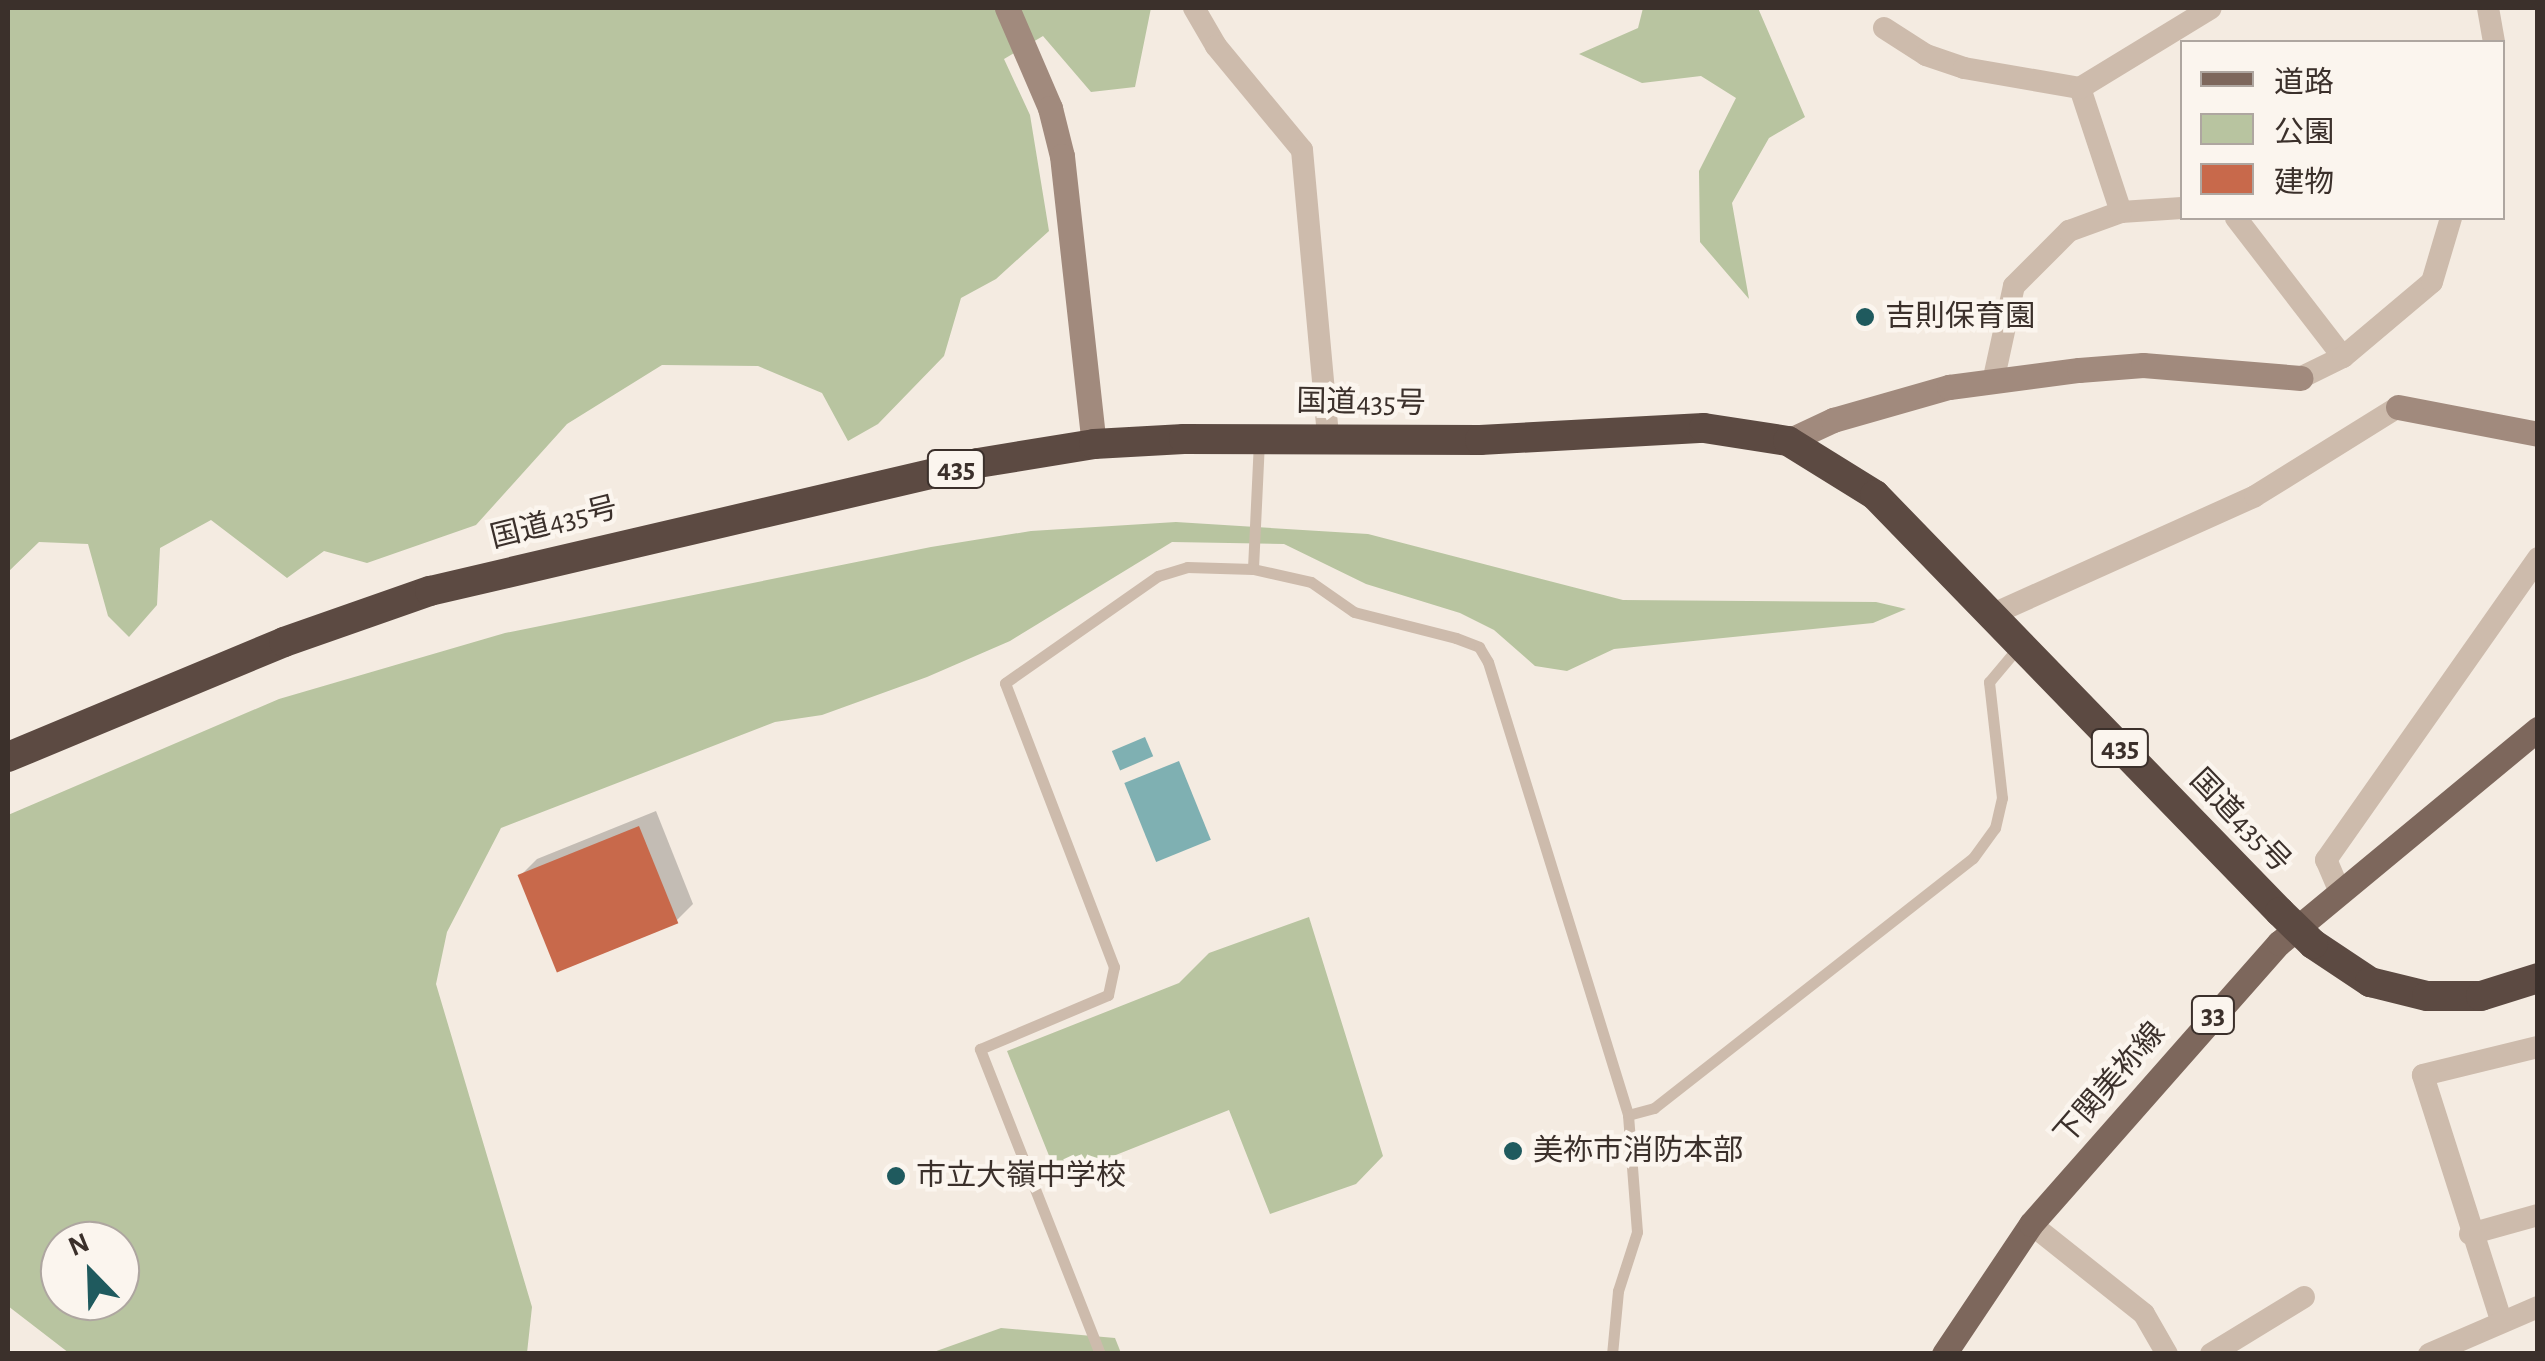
<!DOCTYPE html>
<meta charset="utf-8">
<style>
body{margin:0}
#map{position:relative;width:2545px;height:1361px;overflow:hidden;background:#f4ebe1;font-family:"Alegreya Sans","Noto Sans JP",sans-serif}
div>[style]{position:absolute}
[style*='--x']{left:calc(var(--x)*1px);top:calc(var(--y)*1px);width:calc(var(--w)*1px);rotate:calc(var(--a)*1deg)}
.green>*{inset:0;background:#b8c4a0}
.water>*{inset:0;background:#7fb0b2;transform-origin:0 0}
.shadow>*{inset:0;background:#0003}
.building>*{inset:0;background:#c8694b;transform-origin:0 0}
.lane>*{height:11px;margin:-5.5px;padding:0 5.5px;transform-origin:5.5px;border-radius:5.5px;background:#cdbbac}
.street>*{height:22px;margin:-11px;padding:0 11px;transform-origin:11px;border-radius:11px;background:#cdbbac}
.secondary>*{height:25px;margin:-12.5px;padding:0 12.5px;transform-origin:12.5px;border-radius:12.5px;background:#a18a7d}
.primary>*{height:25px;margin:-12.5px;padding:0 12.5px;transform-origin:12.5px;border-radius:12.5px;background:#7d675c}
.highway>*{height:30px;margin:-15px;padding:0 15px;transform-origin:15px;border-radius:15px;background:#5c4a42}
.highway-bridge>*{height:30px;margin:-15px;padding:0 15px;transform-origin:15px;border-radius:15px;background:#5c4a42}
.dots>*{width:28px;height:28px;translate:-50% -50%;box-sizing:border-box;border:5px solid #fbf5ee;border-radius:50%}
span{translate:-50% -50%;white-space:nowrap;text-align:center;line-height:1.15;-webkit-text-stroke:9px #fbf5ee;paint-order:stroke}
.shield-label span{padding:2px 8px;background:#fbf5ee;border:2px solid;border-radius:8px;-webkit-text-stroke-width:0}
.shield-label{font-size:28px;color:#3b302b;font-weight:700}
.poi-label{font-size:30px;color:#3b302b}
.left{translate:0 -50%;text-align:left}
.street-label{font-size:30px;color:#3b302b}
.frame{position:absolute;inset:0;border:10px solid #3b302b;pointer-events:none}
.legend{position:absolute;left:2180px;top:40px;width:325px;height:180px;box-sizing:border-box;background:#fbf5ee;border:2px solid #aea6a0;margin:0;padding:12px 18px;list-style:none;font-size:30px;color:#3b302b}
.legend li{display:flex;align-items:center;gap:20px;height:50px}
.legend b{width:50px;border:2px solid #aea6a0}
.north{position:absolute;left:40px;top:1221px;width:100px;height:100px;box-sizing:border-box;background:#fbf5ee;border:2px solid #aea6a0;border-radius:50%;rotate:337deg;font-size:28px;font-weight:700;line-height:40px;text-align:center;color:#3b302b}
.north::after{content:'';display:block;margin:auto;width:35px;height:45px;background:#1f5a5e;clip-path:polygon(50% 0,100% 100%,50% 72%,0 100%)}
</style>
<div id="map">
<div class="green">
<div style="clip-path:polygon(8px 8px,1151px 8px,1135px 87px,1091px 92px,1043px 36px,1004px 59px,1030px 115px,1049px 231px,996px 279px,961px 298px,944px 356px,878px 424px,848px 441px,822px 393px,758px 366px,662px 365px,567px 424px,476px 525px,367px 563px,324px 551px,287px 578px,211px 520px,160px 548px,157px 605px,129px 637px,108px 616px,88px 544px,39px 542px,8px 572px)"></div>
<div style="clip-path:polygon(1643px 8px,1758px 8px,1805px 117px,1769px 138px,1732px 203px,1749px 299px,1700px 242px,1699px 171px,1736px 98px,1701px 76px,1642px 83px,1579px 54px,1638px 28px)"></div>
<div style="clip-path:polygon(evenodd,1176px 522px,1368px 534px,1623px 600px,1876px 602px,1906px 609px,1873px 623px,1614px 649px,1567px 671px,1535px 666px,1494px 630px,1460px 613px,1366px 584px,1284px 544px,1172px 542px,1010px 641px,927px 677px,822px 715px,775px 722px,501px 828px,447px 932px,436px 984px,532px 1307px,527px 1353px,69px 1353px,8px 1306px,8px 815px,279px 699px,505px 633px,931px 547px,1031px 531px,1176px 522px,60px 1241px,120px 1241px,120px 1301px,60px 1301px,60px 1241px)"></div>
<div style="clip-path:polygon(1309px 917px,1383px 1156px,1356px 1184px,1270px 1214px,1229px 1110px,1058px 1178px,1007px 1051px,1179px 983px,1209px 953px)"></div>
<div style="clip-path:polygon(1001px 1328px,1115px 1338px,1121px 1353px,928px 1354px)"></div>
</div>
<div class="water">
<div style="left:1145px;top:737px;width:21px;height:36px;rotate:67deg"></div>
<div style="left:1179px;top:761px;width:85px;height:59px;rotate:68deg"></div>
</div>
<div class="shadow">
<div style="clip-path:polygon(656px 811px,693px 904px,676px 921px,521px 875px,537px 859px)"></div>
</div>
<div class="building">
<div style="left:639px;top:826px;width:105px;height:131px;rotate:68deg"></div>
</div>
<div class="lane">
<div style="--x:1259;--y:441;--w:128;--a:92.7"></div>
<div style="--x:1253;--y:569;--w:59;--a:12.6"></div>
<div style="--x:1311;--y:582;--w:52;--a:34.9"></div>
<div style="--x:1354;--y:612;--w:105;--a:14.3"></div>
<div style="--x:1456;--y:638;--w:25;--a:21"></div>
<div style="--x:1479;--y:647;--w:17;--a:59"></div>
<div style="--x:1488;--y:662;--w:474;--a:72.8"></div>
<div style="--x:1628;--y:1115;--w:117;--a:85.6"></div>
<div style="--x:1637;--y:1232;--w:62;--a:107.9"></div>
<div style="--x:1618;--y:1291;--w:63;--a:95.4"></div>
<div style="--x:1628;--y:1115;--w:27;--a:-15"></div>
<div style="--x:1654;--y:1108;--w:405;--a:-38.1"></div>
<div style="--x:1973;--y:858;--w:37;--a:-54"></div>
<div style="--x:1995;--y:828;--w:31;--a:-77"></div>
<div style="--x:2002;--y:798;--w:117;--a:-96.4"></div>
<div style="--x:1989;--y:682;--w:48;--a:-50"></div>
<div style="--x:1100;--y:1354;--w:328;--a:-111.5"></div>
<div style="--x:980;--y:1049;--w:139;--a:-22.9"></div>
<div style="--x:1108;--y:995;--w:29;--a:-78"></div>
<div style="--x:1114;--y:967;--w:304;--a:-111"></div>
<div style="--x:1005;--y:683;--w:187;--a:-35"></div>
<div style="--x:1158;--y:576;--w:30;--a:-17"></div>
<div style="--x:1187;--y:567;--w:66;--a:1.7"></div>
</div>
<div class="street">
<div style="--x:1194;--y:8;--w:44;--a:59.9"></div>
<div style="--x:1216;--y:46;--w:135;--a:50.4"></div>
<div style="--x:1302;--y:150;--w:289;--a:84.8"></div>
<div style="--x:2488;--y:8;--w:35;--a:80"></div>
<div style="--x:1884;--y:28;--w:50;--a:32.7"></div>
<div style="--x:1926;--y:55;--w:40;--a:18.9"></div>
<div style="--x:1964;--y:68;--w:118;--a:9.8"></div>
<div style="--x:2121;--y:212;--w:61;--a:-3.8"></div>
<div style="--x:2236;--y:218;--w:175;--a:52.4"></div>
<div style="--x:2300;--y:378;--w:48;--a:-26"></div>
<div style="--x:2343;--y:357;--w:116;--a:-40.1"></div>
<div style="--x:2432;--y:282;--w:67;--a:-73.5"></div>
<div style="--x:1993;--y:382;--w:98;--a:-77.7"></div>
<div style="--x:2014;--y:286;--w:78;--a:-45"></div>
<div style="--x:2069;--y:231;--w:55;--a:-20.1"></div>
<div style="--x:2121;--y:212;--w:131;--a:-108.3"></div>
<div style="--x:2080;--y:88;--w:153;--a:-31.4"></div>
<div style="--x:1993;--y:614;--w:287;--a:-24.2"></div>
<div style="--x:2255;--y:496;--w:168;--a:-31.9"></div>
<div style="--x:2339;--y:890;--w:33;--a:-113"></div>
<div style="--x:2326;--y:860;--w:369;--a:-54.9"></div>
<div style="--x:2031;--y:1224;--w:144;--a:38.5"></div>
<div style="--x:2144;--y:1314;--w:46;--a:60.1"></div>
<div style="--x:2470;--y:1234;--w:71;--a:-15.6"></div>
<div style="--x:2501;--y:1320;--w:257;--a:-107.7"></div>
<div style="--x:2423;--y:1075;--w:118;--a:-13.7"></div>
<div style="--x:2211;--y:1354;--w:109;--a:-31.5"></div>
<div style="--x:2429;--y:1354;--w:119;--a:-23.3"></div>
</div>
<div class="secondary">
<div style="--x:1007;--y:8;--w:109;--a:66.7"></div>
<div style="--x:1050;--y:108;--w:49;--a:76"></div>
<div style="--x:1062;--y:156;--w:290;--a:83.7"></div>
<div style="--x:2398;--y:407;--w:143;--a:10.9"></div>
<div style="--x:1788;--y:441;--w:50;--a:-25"></div>
<div style="--x:1833;--y:420;--w:121;--a:-15.9"></div>
<div style="--x:1949;--y:387;--w:131;--a:-7.5"></div>
<div style="--x:2079;--y:370;--w:64;--a:-4.5"></div>
<div style="--x:2143;--y:365;--w:158;--a:4.7"></div>
</div>
<div class="primary">
<div style="--x:1944;--y:1354;--w:156;--a:-56.2"></div>
<div style="--x:2031;--y:1224;--w:375;--a:-48.6"></div>
<div style="--x:2279;--y:943;--w:336;--a:-39.6"></div>
</div>
<div class="highway">
<div style="--x:8;--y:757;--w:299;--a:-22.6"></div>
<div style="--x:284;--y:642;--w:155;--a:-19.3"></div>
<div style="--x:430;--y:591;--w:563;--a:-13.15"></div>
<div style="--x:978;--y:463;--w:118;--a:-9.3"></div>
<div style="--x:1094;--y:444;--w:90;--a:-3.2"></div>
<div style="--x:1184;--y:439;--w:296;--a:0.2"></div>
<div style="--x:1480;--y:440;--w:224;--a:-3.1"></div>
<div style="--x:1704;--y:428;--w:85;--a:8.8"></div>
<div style="--x:1788;--y:441;--w:102;--a:31.8"></div>
<div style="--x:1875;--y:495;--w:581;--a:45.84"></div>
<div style="--x:2313;--y:944;--w:69;--a:33.7"></div>
<div style="--x:2370;--y:982;--w:59;--a:13.8"></div>
<div style="--x:2427;--y:996;--w:54;--a:0"></div>
<div style="--x:2481;--y:996;--w:60;--a:-17.5"></div>
</div>
<div class="highway-bridge">
<div style="--x:2280;--y:912;--w:46;--a:44.1"></div>
</div>
<div class="dots">
<div style="left:1865px;top:317px;background:#1f5a5e"></div>
<div style="left:1513px;top:1151px;background:#1f5a5e"></div>
<div style="left:896px;top:1176px;background:#1f5a5e"></div>
</div>
<div class="shield-label">
<span style="left:956px;top:469px">435</span>
<span style="left:2120px;top:748px">435</span>
<span style="left:2213px;top:1015px">33</span>
</div>
<div class="poi-label">
<span class="left" style="left:1885px;top:317px">吉則保育園</span>
<span class="left" style="left:1533px;top:1151px">美祢市消防本部</span>
<span class="left" style="left:916px;top:1176px">市立大嶺中学校</span>
</div>
<div class="street-label">
<span style="left:1361px;top:403px;rotate:1deg">国道435号</span>
<span style="left:554px;top:523px;rotate:-14deg">国道435号</span>
<span style="left:2240px;top:821px;rotate:46deg">国道435号</span>
<span style="left:2110px;top:1084px;rotate:-49deg">下関美祢線</span>
</div>
<div class="frame"></div>
<ul class="legend">
<li><b style="height:12px;background:#7d675c"></b>道路</li>
<li><b style="height:28px;background:#b8c4a0"></b>公園</li>
<li><b style="height:28px;background:#c8694b"></b>建物</li>
</ul>
<div class="north">N</div>
</div>
